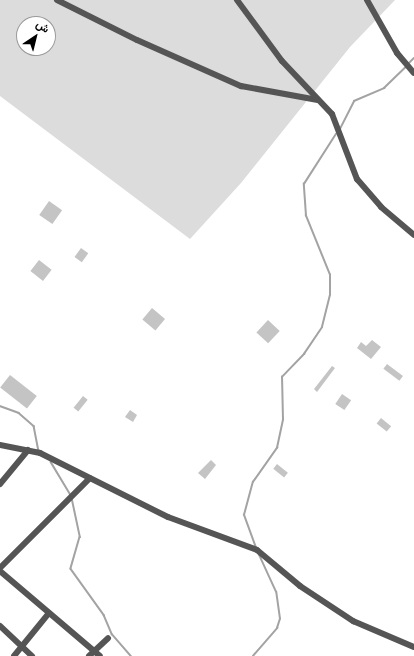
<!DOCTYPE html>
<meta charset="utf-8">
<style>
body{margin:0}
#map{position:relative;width:414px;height:656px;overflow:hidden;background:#fff;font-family:"Nunito Sans",Vazirmatn,sans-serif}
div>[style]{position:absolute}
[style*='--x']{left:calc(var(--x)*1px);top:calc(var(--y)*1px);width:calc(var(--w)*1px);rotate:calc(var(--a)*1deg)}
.green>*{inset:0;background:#dcdcdc}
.stream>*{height:1.5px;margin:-0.75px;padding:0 0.75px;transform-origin:0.75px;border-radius:0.75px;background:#a3a3a3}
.building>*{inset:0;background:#c4c4c4;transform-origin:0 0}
.street>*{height:6px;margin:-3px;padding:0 3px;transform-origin:3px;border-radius:3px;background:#555}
span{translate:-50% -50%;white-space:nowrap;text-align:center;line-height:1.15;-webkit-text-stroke:3px #fff;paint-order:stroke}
.north{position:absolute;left:16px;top:16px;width:40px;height:40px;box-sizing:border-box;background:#fff;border:1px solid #999;border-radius:50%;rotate:35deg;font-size:11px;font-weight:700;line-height:16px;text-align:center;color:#000}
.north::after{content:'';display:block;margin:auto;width:14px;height:18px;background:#000;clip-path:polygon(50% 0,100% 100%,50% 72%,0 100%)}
</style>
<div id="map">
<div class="green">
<div style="clip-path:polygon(evenodd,0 0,395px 0,350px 47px,241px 183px,190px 239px,0 96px,0 0,24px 24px,48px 24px,48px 48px,24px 48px,24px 24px)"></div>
</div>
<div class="stream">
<div style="--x:408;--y:64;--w:8;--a:-45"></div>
<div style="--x:340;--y:129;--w:31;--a:-63"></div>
<div style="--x:354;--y:101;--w:33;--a:-23"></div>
<div style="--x:384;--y:88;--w:30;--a:-44"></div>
<div style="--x:0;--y:406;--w:20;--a:20"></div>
<div style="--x:19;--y:413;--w:20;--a:41"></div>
<div style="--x:34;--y:426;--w:26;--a:79"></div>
<div style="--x:51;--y:462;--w:39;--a:59"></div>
<div style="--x:72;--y:498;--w:40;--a:78"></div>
<div style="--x:80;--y:537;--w:33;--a:106"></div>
<div style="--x:71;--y:569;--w:57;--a:54.3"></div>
<div style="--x:104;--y:615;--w:21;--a:67"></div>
<div style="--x:112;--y:634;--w:29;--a:49"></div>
<div style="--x:256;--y:548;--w:35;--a:-110"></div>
<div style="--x:244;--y:515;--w:34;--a:-75"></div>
<div style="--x:253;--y:482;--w:42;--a:-54.8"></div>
<div style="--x:277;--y:448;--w:29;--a:-78"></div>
<div style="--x:283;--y:420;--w:43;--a:-91.3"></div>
<div style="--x:282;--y:377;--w:32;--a:-46"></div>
<div style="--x:304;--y:354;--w:32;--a:-56"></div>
<div style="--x:322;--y:327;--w:33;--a:-76"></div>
<div style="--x:330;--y:295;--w:20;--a:-90"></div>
<div style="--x:330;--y:275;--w:64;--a:-112.1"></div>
<div style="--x:306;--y:216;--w:32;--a:-94"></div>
<div style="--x:304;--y:184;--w:59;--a:-57.4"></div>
<div style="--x:253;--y:656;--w:37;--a:-49"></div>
<div style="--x:277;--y:628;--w:9;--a:-72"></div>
<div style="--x:280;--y:619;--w:27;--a:-98"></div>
<div style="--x:276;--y:592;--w:41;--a:-114.7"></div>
</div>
<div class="building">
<div style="left:49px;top:201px;width:16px;height:17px;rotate:35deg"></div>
<div style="left:81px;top:248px;width:9px;height:11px;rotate:36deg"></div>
<div style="left:39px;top:260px;width:16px;height:14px;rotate:38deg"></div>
<div style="left:152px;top:308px;width:17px;height:15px;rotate:40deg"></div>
<div style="left:268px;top:320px;width:16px;height:17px;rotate:43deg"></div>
<div style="clip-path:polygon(372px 340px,381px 347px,371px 359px,357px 348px,361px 342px,366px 346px)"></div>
<div style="left:387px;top:364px;width:20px;height:6px;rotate:37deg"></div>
<div style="clip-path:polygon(332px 366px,335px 368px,317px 392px,314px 389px)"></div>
<div style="left:10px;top:375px;width:34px;height:16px;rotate:38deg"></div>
<div style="left:342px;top:394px;width:11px;height:12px;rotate:34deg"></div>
<div style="left:83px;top:396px;width:6px;height:15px;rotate:39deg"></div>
<div style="clip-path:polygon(130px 410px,137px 415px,133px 422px,125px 417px)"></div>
<div style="left:381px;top:418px;width:13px;height:7px;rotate:39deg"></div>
<div style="clip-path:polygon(211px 460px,216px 465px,205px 479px,198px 473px)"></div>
<div style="left:277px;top:464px;width:14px;height:6px;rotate:39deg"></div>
</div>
<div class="street">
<div style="--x:57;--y:0;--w:89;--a:26.6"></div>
<div style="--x:137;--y:40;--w:114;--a:23.9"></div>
<div style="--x:241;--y:86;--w:78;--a:10.3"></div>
<div style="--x:237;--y:0;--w:76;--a:53.6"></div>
<div style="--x:282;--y:61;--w:73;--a:46.7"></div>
<div style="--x:332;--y:114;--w:70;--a:69"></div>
<div style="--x:357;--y:179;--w:37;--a:49"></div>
<div style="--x:381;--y:207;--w:43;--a:40.3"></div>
<div style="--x:367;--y:0;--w:61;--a:60.5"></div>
<div style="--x:397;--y:53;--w:26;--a:50"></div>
<div style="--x:0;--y:445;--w:41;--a:11.3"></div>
<div style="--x:40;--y:453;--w:143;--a:26.6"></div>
<div style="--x:168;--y:517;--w:95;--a:20.3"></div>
<div style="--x:257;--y:550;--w:56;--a:39.9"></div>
<div style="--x:300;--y:586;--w:64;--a:33.4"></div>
<div style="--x:353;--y:621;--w:66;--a:23.1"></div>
<div style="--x:0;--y:484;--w:44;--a:-50.5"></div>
<div style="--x:0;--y:568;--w:127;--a:-45"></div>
<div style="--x:0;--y:571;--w:131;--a:40.4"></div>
<div style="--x:0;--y:626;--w:44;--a:43.2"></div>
<div style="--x:14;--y:656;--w:55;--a:-50.9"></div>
<div style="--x:89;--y:656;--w:26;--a:-43"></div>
</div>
<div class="north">ش</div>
</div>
